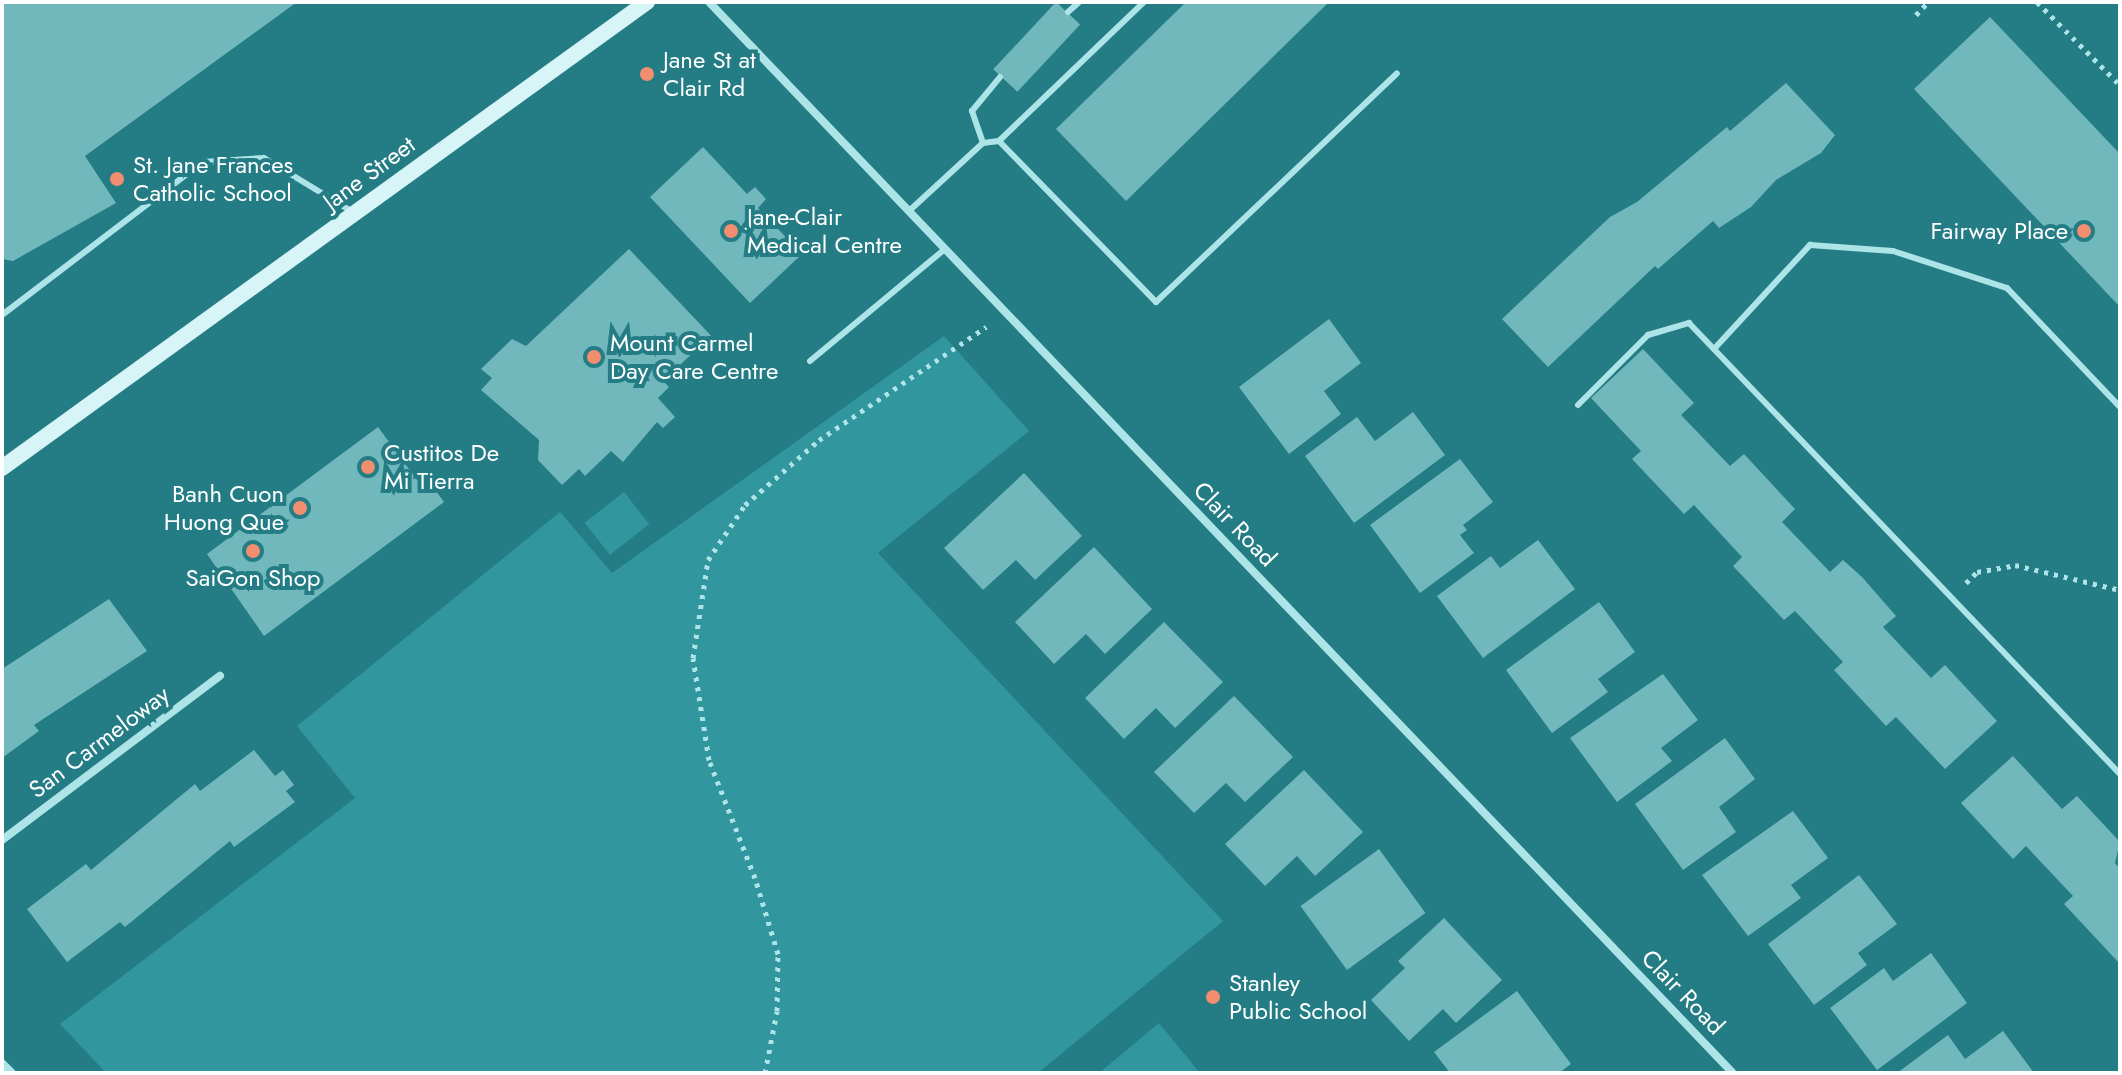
<!DOCTYPE html>
<style>
body{margin:0}
#map{position:relative;width:2122px;height:1075px;overflow:hidden;background:#247c84;font-family:Jost,sans-serif}
div>[style]{position:absolute}
[style*='--x']{left:calc(var(--x)*1px);top:calc(var(--y)*1px);width:calc(var(--w)*1px);rotate:calc(var(--a)*1deg)}
.green>*{inset:0;background:#31969e;transform-origin:0 0}
.building>*{inset:0;background:#71b8bd;transform-origin:0 0}
.path>*{height:5px;margin-top:-2.5px;transform-origin:0;background:repeating-linear-gradient(90deg,#ade4e8 0 4px,transparent 0 10px)}
.lane>*{height:6px;margin:-3px;padding:0 3px;transform-origin:3px;border-radius:3px;background:#ade4e8}
.street>*{height:8px;margin:-4px;padding:0 4px;transform-origin:4px;border-radius:4px;background:#ade4e8}
.secondary>*{height:16px;margin:-8px;padding:0 8px;transform-origin:8px;border-radius:8px;background:#d7f4f7}
.dots>*{width:22px;height:22px;translate:-50% -50%;box-sizing:border-box;border:4px solid #247c84;border-radius:50%}
span{translate:-50% -50%;white-space:nowrap;text-align:center;line-height:1.15;-webkit-text-stroke:8px #247c84;paint-order:stroke}
.poi-label{font-size:24px;color:#fff}
.left{translate:0 -50%;text-align:left}
.right{translate:-100% -50%;text-align:right}
.street-label{font-size:24px;color:#fff}
.frame{position:absolute;inset:0;border:4px solid #fff;pointer-events:none}
</style>
<div id="map">
<div class="green">
<div style="clip-path:polygon(944px 336px,1029px 431px,878px 553px,1223px 921px,1038px 1073px,106px 1073px,60px 1024px,355px 798px,297px 726px,560px 512px,612px 573px)"></div>
<div style="left:624px;top:492px;width:41px;height:50px;rotate:52deg"></div>
<div style="clip-path:polygon(1159px 1023px,1200px 1073px,1099px 1073px)"></div>
</div>
<div class="building">
<div style="clip-path:polygon(2px 2px,297px 2px,85px 156px,116px 203px,13px 261px,2px 259px)"></div>
<div style="left:1056px;top:2px;width:33px;height:92px;rotate:43deg"></div>
<div style="clip-path:polygon(1186px 2px,1329px 2px,1126px 201px,1056px 129px)"></div>
<div style="clip-path:polygon(1990px 17px,2120px 154px,2120px 307px,1914px 89px)"></div>
<div style="clip-path:polygon(1786px 83px,1835px 135px,1821px 153px,1776px 180px,1751px 207px,1719px 228px,1713px 221px,1658px 269px,1655px 266px,1548px 367px,1502px 319px,1610px 217px,1637px 202px,1727px 127px,1730px 131px)"></div>
<div style="clip-path:polygon(703px 147px,747px 194px,755px 187px,766px 199px,758px 208px,802px 254px,750px 303px,650px 197px)"></div>
<div style="clip-path:polygon(629px 249px,717px 342px,705px 354px,699px 347px,663px 381px,669px 387px,658px 398px,675px 417px,663px 428px,657px 422px,623px 462px,611px 451px,585px 476px,579px 469px,562px 485px,538px 460px,539px 440px,481px 390px,492px 378px,481px 369px,512px 339px,526px 346px)"></div>
<div style="clip-path:polygon(1329px 319px,1361px 363px,1324px 391px,1341px 414px,1289px 454px,1239px 387px)"></div>
<div style="clip-path:polygon(1643px 349px,1694px 403px,1681px 415px,1730px 466px,1744px 454px,1795px 509px,1782px 522px,1830px 572px,1843px 560px,1862px 577px,1896px 616px,1883px 627px,1931px 678px,1945px 665px,1997px 721px,1945px 769px,1896px 717px,1886px 726px,1834px 670px,1843px 662px,1795px 611px,1784px 620px,1733px 566px,1742px 557px,1694px 505px,1684px 514px,1632px 459px,1641px 451px,1591px 398px)"></div>
<div style="clip-path:polygon(1413px 412px,1445px 455px,1354px 523px,1305px 456px,1357px 417px,1375px 441px)"></div>
<div style="clip-path:polygon(378px 427px,420px 484px,427px 479px,444px 502px,264px 636px,207px 554px)"></div>
<div style="clip-path:polygon(1460px 459px,1493px 502px,1463px 525px,1467px 530px,1460px 535px,1474px 553px,1420px 593px,1370px 525px)"></div>
<div style="clip-path:polygon(1024px 473px,1082px 536px,1035px 580px,1016px 560px,983px 590px,944px 548px)"></div>
<div style="clip-path:polygon(1538px 540px,1575px 589px,1483px 658px,1437px 596px,1491px 556px,1500px 568px)"></div>
<div style="clip-path:polygon(1094px 547px,1152px 609px,1105px 654px,1086px 634px,1054px 664px,1015px 622px)"></div>
<div style="clip-path:polygon(109px 599px,147px 651px,34px 725px,39px 731px,2px 758px,2px 669px)"></div>
<div style="clip-path:polygon(1599px 602px,1635px 652px,1598px 679px,1608px 692px,1552px 733px,1506px 670px)"></div>
<div style="clip-path:polygon(1164px 622px,1223px 682px,1175px 728px,1156px 708px,1124px 739px,1085px 698px)"></div>
<div style="clip-path:polygon(1663px 674px,1698px 720px,1661px 748px,1672px 761px,1617px 802px,1570px 738px)"></div>
<div style="clip-path:polygon(1234px 696px,1293px 757px,1245px 802px,1226px 783px,1194px 813px,1154px 772px)"></div>
<div style="clip-path:polygon(1725px 738px,1755px 779px,1719px 807px,1736px 832px,1683px 870px,1635px 804px)"></div>
<div style="clip-path:polygon(254px 750px,275px 776px,283px 770px,294px 785px,286px 791px,295px 802px,234px 847px,230px 841px,125px 927px,120px 922px,67px 962px,27px 909px,86px 864px,91px 870px,195px 784px,200px 791px)"></div>
<div style="clip-path:polygon(2013px 756px,2062px 809px,2077px 796px,2120px 842px,2115px 863px,2120px 869px,2120px 964px,2064px 904px,2073px 896px,2026px 846px,2013px 859px,1961px 803px)"></div>
<div style="clip-path:polygon(1304px 770px,1363px 832px,1315px 876px,1297px 856px,1265px 886px,1225px 844px)"></div>
<div style="clip-path:polygon(1793px 811px,1828px 858px,1791px 885px,1801px 898px,1748px 936px,1702px 875px)"></div>
<div style="left:1379px;top:849px;width:79px;height:97px;rotate:54deg"></div>
<div style="clip-path:polygon(1859px 875px,1897px 924px,1858px 953px,1867px 965px,1814px 1005px,1768px 944px)"></div>
<div style="clip-path:polygon(1444px 918px,1502px 980px,1456px 1023px,1443px 1009px,1409px 1041px,1371px 1000px,1405px 968px,1398px 961px)"></div>
<div style="clip-path:polygon(1931px 953px,1967px 1003px,1877px 1070px,1830px 1008px,1884px 968px,1893px 981px)"></div>
<div style="clip-path:polygon(1517px 991px,1571px 1064px,1559px 1073px,1450px 1073px,1434px 1052px)"></div>
<div style="clip-path:polygon(2003px 1031px,2034px 1073px,1897px 1073px,1948px 1035px,1965px 1059px)"></div>
</div>
<div class="path">
<div style="--x:2037;--y:2;--w:117;--a:45"></div>
<div style="--x:1916;--y:15;--w:18;--a:-47"></div>
<div style="--x:1966;--y:583;--w:16;--a:-45"></div>
<div style="--x:1977;--y:572;--w:39;--a:-10"></div>
<div style="--x:2015;--y:565;--w:108;--a:13.4"></div>
<div style="--x:765;--y:1073;--w:63;--a:-79"></div>
<div style="--x:777;--y:1011;--w:57;--a:-89"></div>
<div style="--x:778;--y:954;--w:79;--a:-106.8"></div>
<div style="--x:755;--y:878;--w:127;--a:-111.3"></div>
<div style="--x:709;--y:760;--w:103;--a:-98.9"></div>
<div style="--x:693;--y:658;--w:99;--a:-81.3"></div>
<div style="--x:708;--y:560;--w:66;--a:-56.1"></div>
<div style="--x:745;--y:505;--w:98;--a:-41.3"></div>
<div style="--x:819;--y:440;--w:202;--a:-34.1"></div>
</div>
<div class="lane">
<div style="--x:1068;--y:12;--w:15;--a:-42"></div>
<div style="--x:999;--y:141;--w:225;--a:45.7"></div>
<div style="--x:1156;--y:302;--w:332;--a:-43.5"></div>
<div style="--x:983;--y:143;--w:34;--a:-109"></div>
<div style="--x:972;--y:111;--w:44;--a:-50.5"></div>
<div style="--x:909;--y:211;--w:100;--a:-42.6"></div>
<div style="--x:983;--y:143;--w:16;--a:-7"></div>
<div style="--x:999;--y:141;--w:201;--a:-43.8"></div>
<div style="--x:2;--y:315;--w:253;--a:-37.3"></div>
<div style="--x:203;--y:162;--w:61;--a:-3.8"></div>
<div style="--x:264;--y:158;--w:102;--a:31.3"></div>
<div style="--x:1714;--y:349;--w:142;--a:-47.3"></div>
<div style="--x:1810;--y:245;--w:83;--a:4.1"></div>
<div style="--x:1893;--y:251;--w:120;--a:18"></div>
<div style="--x:2007;--y:288;--w:164;--a:46.5"></div>
<div style="--x:810;--y:361;--w:175;--a:-39.7"></div>
<div style="--x:1578;--y:405;--w:99;--a:-45"></div>
<div style="--x:1648;--y:335;--w:43;--a:-16.3"></div>
<div style="--x:1689;--y:323;--w:624;--a:46.3"></div>
</div>
<div class="street">
<div style="--x:709;--y:2;--w:1482;--a:46.29"></div>
<div style="--x:2;--y:840;--w:273;--a:-37"></div>
<div style="--x:2;--y:1063;--w:14;--a:45"></div>
</div>
<div class="secondary">
<div style="--x:2;--y:468;--w:796;--a:-35.85"></div>
</div>
<div class="dots">
<div style="left:647px;top:74px;background:#f28e70"></div>
<div style="left:117px;top:179px;background:#f28e70"></div>
<div style="left:731px;top:231px;background:#f28e70"></div>
<div style="left:2084px;top:231px;background:#f28e70"></div>
<div style="left:594px;top:357px;background:#f28e70"></div>
<div style="left:368px;top:467px;background:#f28e70"></div>
<div style="left:300px;top:508px;background:#f28e70"></div>
<div style="left:253px;top:551px;background:#f28e70"></div>
<div style="left:1213px;top:997px;background:#f28e70"></div>
</div>
<div class="poi-label">
<span class="left" style="left:663px;top:74px">Jane St at<br>Clair Rd</span>
<span class="left" style="left:133px;top:179px">St. Jane Frances<br>Catholic School</span>
<span class="left" style="left:747px;top:231px">Jane-Clair<br>Medical Centre</span>
<span class="right" style="left:2068px;top:231px">Fairway Place</span>
<span class="left" style="left:610px;top:357px">Mount Carmel<br>Day Care Centre</span>
<span class="left" style="left:384px;top:467px">Custitos De<br>Mi Tierra</span>
<span class="right" style="left:284px;top:508px">Banh Cuon<br>Huong Que</span>
<span style="left:253px;top:578px">SaiGon Shop</span>
<span class="left" style="left:1229px;top:997px">Stanley<br>Public School</span>
</div>
<div class="street-label">
<span style="left:369px;top:173px;rotate:-36deg">Jane Street</span>
<span style="left:1235px;top:524px;rotate:46deg">Clair Road</span>
<span style="left:99px;top:742px;rotate:-37deg">San Carmeloway</span>
<span style="left:1683px;top:992px;rotate:46deg">Clair Road</span>
</div>
<div class="frame"></div>
</div>
